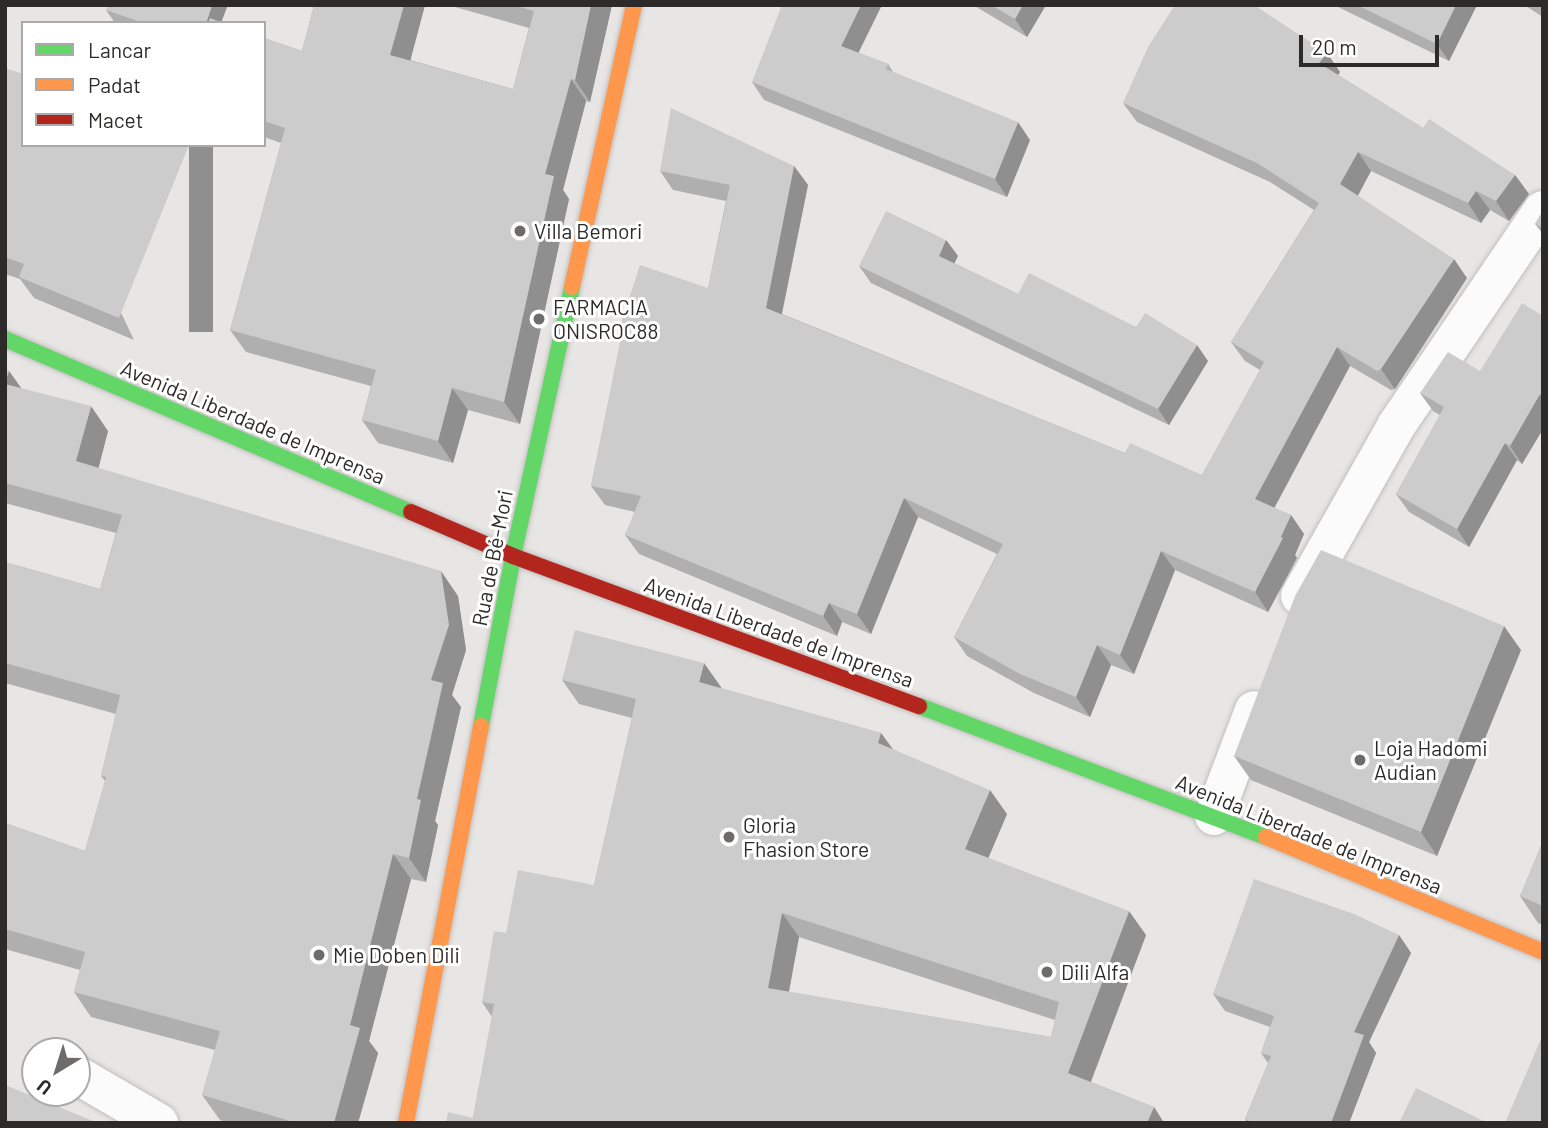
<!DOCTYPE html>
<meta charset="utf-8">
<style>
body{margin:0}
#map{position:relative;width:1548px;height:1128px;overflow:hidden;background:#e8e6e4;font-family:Barlow,sans-serif}
div>[style]{position:absolute}
[style*='--x']{left:calc(var(--x)*1px);top:calc(var(--y)*1px);width:calc(var(--w)*1px);rotate:calc(var(--a)*1deg)}
.roads{filter:drop-shadow(0 0 2px #c1bfbe) drop-shadow(0 0 2px #c1bfbe)}
.street>*{height:38px;margin:-19px;padding:0 19px;transform-origin:19px;border-radius:19px;background:#fcfbfb}
.fast>*{height:16px;margin:-8px;padding:0 8px;transform-origin:8px;border-radius:8px;background:#63d668}
.slow>*{height:16px;margin:-8px;padding:0 8px;transform-origin:8px;border-radius:8px;background:#ff974d}
.jam>*{height:16px;margin:-8px;padding:0 8px;transform-origin:8px;border-radius:8px;background:#b3261e}
.wall>*{inset:0;background:#b0afb0}
.shaded-wall>*{inset:0;background:#908f90;transform-origin:0 0}
.building>*{inset:0;background:#cdcccd}
.dots>*{width:19px;height:19px;translate:-50% -50%;box-sizing:border-box;border:4px solid #fff;border-radius:50%}
span{translate:-50% -50%;white-space:nowrap;text-align:center;line-height:1.15;-webkit-text-stroke:6px #fff;paint-order:stroke}
.poi-label{font-size:21px;color:#2d2b2a}
.left{translate:0 -50%;text-align:left}
.street-label{font-size:21px;color:#2d2b2a}
.frame{position:absolute;inset:0;border:7px solid #2d2b2a;pointer-events:none}
.legend{position:absolute;left:21px;top:21px;width:245px;height:126px;box-sizing:border-box;background:#fff;border:2px solid #abaaaa;margin:0;padding:9px 12px;list-style:none;font-size:21px;color:#2d2b2a}
.legend li{display:flex;align-items:center;gap:14px;height:35px}
.legend b{width:35px;border:2px solid #abaaaa}
.north{position:absolute;left:21px;top:1037px;width:70px;height:70px;box-sizing:border-box;background:#fff;border:2px solid #abaaaa;border-radius:50%;rotate:218deg;font-size:19px;font-weight:700;line-height:28px;text-align:center;color:#2d2b2a}
.north::after{content:'';display:block;margin:auto;width:24px;height:32px;background:#6e6c6b;clip-path:polygon(50% 0,100% 100%,50% 72%,0 100%)}
.scale{position:absolute;left:1299px;top:35px;width:140px;height:32px;box-sizing:border-box;border:4px solid #2d2b2a;border-top:0;padding-left:9px;font-size:21px;line-height:24px;white-space:nowrap;color:#2d2b2a;-webkit-text-stroke:5px #fff;paint-order:stroke}
</style>
<div id="map">
<div class="roads">
<div class="street">
<div style="--x:1300;--y:596;--w:195;--a:-60.5"></div>
<div style="--x:1396;--y:426;--w:261;--a:-55.8"></div>
<div style="--x:1214;--y:816;--w:113;--a:-69.3"></div>
<div style="--x:77;--y:1075;--w:95;--a:30.3"></div>
</div>
<div class="fast">
<div style="--x:5;--y:339;--w:441;--a:23.1"></div>
<div style="--x:919;--y:706;--w:371;--a:20.7"></div>
<div style="--x:481;--y:726;--w:173;--a:-79.3"></div>
<div style="--x:513;--y:556;--w:275;--a:-77.6"></div>
</div>
<div class="slow">
<div style="--x:572;--y:287;--w:289;--a:-77.6"></div>
<div style="--x:1266;--y:837;--w:300;--a:22.5"></div>
<div style="--x:406;--y:1123;--w:404;--a:-79.3"></div>
</div>
<div class="jam">
<div style="--x:411;--y:512;--w:111;--a:23.3"></div>
<div style="--x:513;--y:556;--w:433;--a:20.3"></div>
</div>
</div>
<div class="wall">
<div style="clip-path:polygon(314px 5px,425px 5px,410px 60px,513px 89px,529px 28px,448px 5px,612px 5px,590px 102px,586px 101px,563px 190px,569px 199px,520px 424px,468px 410px,453px 463px,378px 443px,362px 420px,371px 386px,246px 352px,230px 330px,281px 143px,264px 137px,264px 38px,302px 51px)"></div>
<div style="clip-path:polygon(973px 5px,1046px 5px,1027px 37px)"></div>
<div style="clip-path:polygon(1334px 5px,1477px 5px,1449px 61px)"></div>
<div style="clip-path:polygon(1524px 5px,1543px 5px,1543px 17px)"></div>
<div style="clip-path:polygon(106px 10px,222px 22px,223px 23px,115px 23px)"></div>
<div style="clip-path:polygon(859px 53px,888px 64px,893px 72px,1030px 140px,1007px 197px,764px 100px,752px 82px)"></div>
<div style="clip-path:polygon(1327px 53px,1340px 72px,1338px 75px,1423px 128px,1515px 175px,1529px 194px,1509px 221px,1490px 210px,1481px 223px,1371px 171px,1358px 196px,1467px 278px,1395px 389px,1391px 390px,1350px 366px,1274px 508px,1291px 515px,1304px 534px,1295px 555px,1297px 558px,1268px 612px,1175px 570px,1134px 674px,1111px 665px,1090px 717px,1034px 693px,967px 656px,954px 637px,997px 554px,918px 517px,871px 634px,842px 622px,837px 636px,639px 554px,625px 535px,635px 512px,605px 505px,591px 486px,621px 341px,617px 335px,708px 288px,726px 201px,673px 190px,660px 171px,794px 166px,808px 185px,782px 314px,1125px 453px,1202px 475px,1260px 370px,1245px 361px,1231px 342px,1314px 210px,1270px 182px,1137px 122px,1123px 103px)"></div>
<div style="clip-path:polygon(5px 68px,134px 340px,34px 298px,20px 279px,5px 274px)"></div>
<div style="clip-path:polygon(1543px 211px,1543px 234px,1535px 224px)"></div>
<div style="clip-path:polygon(946px 240px,958px 256px,954px 263px,1018px 294px,1136px 327px,1208px 361px,1169px 425px,871px 283px,859px 266px)"></div>
<div style="clip-path:polygon(1543px 316px,1543px 429px,1522px 464px,1517px 460px,1469px 547px,1409px 512px,1396px 494px,1440px 415px,1433px 411px,1420px 393px,1480px 371px)"></div>
<div style="clip-path:polygon(5px 370px,9px 371px,21px 388px,108px 431px,98px 468px,458px 596px,466px 650px,452px 695px,461px 707px,435px 821px,438px 825px,426px 882px,411px 879px,369px 1041px,378px 1053px,358px 1123px,230px 1123px,220px 1120px,202px 1095px,215px 1050px,91px 1017px,74px 992px,80px 970px,5px 949px,5px 823px,85px 851px,105px 781px,101px 776px,116px 714px,5px 683px,5px 562px,100px 589px,116px 533px,5px 503px)"></div>
<div style="clip-path:polygon(1521px 650px,1437px 856px,1251px 780px,1234px 756px)"></div>
<div style="clip-path:polygon(evenodd,562px 680px,721px 687px,720px 688px,881px 733px,893px 749px,1007px 814px,988px 858px,1146px 935px,1091px 1082px,1154px 1107px,1164px 1123px,446px 1123px,473px 1118px,492px 1017px,482px 1002px,506px 933px,594px 885px,632px 718px,579px 704px,562px 680px,799px 937px,1055px 1020px,1051px 1037px,789px 992px,799px 937px)"></div>
<div style="clip-path:polygon(1543px 841px,1543px 925px,1538px 923px,1520px 896px)"></div>
<div style="clip-path:polygon(1399px 935px,1411px 953px,1369px 1042px,1376px 1053px,1349px 1123px,1247px 1123px,1245px 1119px,1268px 1063px,1261px 1053px,1270px 1027px,1225px 1011px,1213px 994px)"></div>
</div>
<div class="shaded-wall">
<div style="clip-path:polygon(212px 5px,228px 5px,221px 23px,206px 23px)"></div>
<div style="clip-path:polygon(404px 5px,425px 5px,406px 77px,390px 55px)"></div>
<div style="clip-path:polygon(591px 5px,612px 5px,590px 102px,575px 80px)"></div>
<div style="clip-path:polygon(861px 5px,882px 5px,853px 64px,841px 46px)"></div>
<div style="clip-path:polygon(1023px 5px,1046px 5px,1027px 37px,1015px 19px)"></div>
<div style="clip-path:polygon(1456px 5px,1477px 5px,1449px 61px,1437px 44px)"></div>
<div style="clip-path:polygon(1327px 53px,1340px 72px,1333px 83px,1319px 63px)"></div>
<div style="clip-path:polygon(571px 79px,586px 101px,563px 190px,569px 199px,520px 424px,504px 402px,545px 174px)"></div>
<div style="clip-path:polygon(1018px 122px,1030px 140px,1007px 197px,995px 179px)"></div>
<div style="left:189px;top:145px;width:24px;height:187px"></div>
<div style="clip-path:polygon(1358px 152px,1371px 171px,1353px 204px,1340px 184px)"></div>
<div style="clip-path:polygon(794px 166px,808px 185px,779px 327px,766px 308px)"></div>
<div style="clip-path:polygon(1515px 175px,1529px 194px,1509px 221px,1496px 201px)"></div>
<div style="clip-path:polygon(1476px 191px,1490px 210px,1481px 223px,1468px 203px)"></div>
<div style="clip-path:polygon(946px 240px,958px 256px,950px 272px,939px 256px)"></div>
<div style="clip-path:polygon(1454px 259px,1467px 278px,1395px 389px,1381px 369px)"></div>
<div style="clip-path:polygon(1197px 345px,1208px 361px,1169px 425px,1158px 409px)"></div>
<div style="clip-path:polygon(1337px 347px,1350px 366px,1269px 518px,1255px 499px)"></div>
<div style="clip-path:polygon(9px 371px,26px 395px,5px 384px)"></div>
<div style="clip-path:polygon(452px 388px,468px 410px,453px 463px,438px 441px)"></div>
<div style="clip-path:polygon(1540px 394px,1543px 398px,1543px 429px,1522px 464px,1510px 446px)"></div>
<div style="clip-path:polygon(91px 406px,108px 431px,94px 486px,76px 461px)"></div>
<div style="clip-path:polygon(1505px 443px,1517px 460px,1469px 547px,1457px 529px)"></div>
<div style="clip-path:polygon(904px 498px,918px 517px,871px 634px,857px 614px)"></div>
<div style="clip-path:polygon(1291px 515px,1304px 534px,1295px 555px,1297px 558px,1268px 612px,1255px 592px)"></div>
<div style="clip-path:polygon(1161px 551px,1175px 570px,1134px 674px,1120px 655px)"></div>
<div style="clip-path:polygon(441px 571px,458px 596px,466px 650px,452px 695px,461px 707px,435px 821px,438px 825px,426px 882px,409px 858px,431px 680px)"></div>
<div style="clip-path:polygon(829px 603px,842px 622px,837px 636px,823px 616px)"></div>
<div style="clip-path:polygon(1504px 626px,1521px 650px,1437px 856px,1421px 832px)"></div>
<div style="clip-path:polygon(1097px 645px,1111px 665px,1090px 717px,1076px 697px)"></div>
<div style="clip-path:polygon(704px 663px,721px 687px,716px 706px,699px 682px)"></div>
<div style="clip-path:polygon(881px 733px,898px 757px,878px 743px)"></div>
<div style="clip-path:polygon(990px 790px,1007px 814px,982px 873px,965px 849px)"></div>
<div style="clip-path:polygon(393px 854px,411px 879px,369px 1041px,378px 1053px,358px 1123px,334px 1123px,350px 1025px)"></div>
<div style="clip-path:polygon(1129px 911px,1146px 935px,1085px 1097px,1068px 1073px)"></div>
<div style="clip-path:polygon(782px 913px,799px 937px,785px 1012px,768px 988px)"></div>
<div style="clip-path:polygon(1399px 935px,1411px 953px,1369px 1042px,1376px 1053px,1349px 1123px,1331px 1123px,1354px 1032px)"></div>
<div style="clip-path:polygon(1154px 1107px,1164px 1123px,1147px 1123px)"></div>
</div>
<div class="building">
<div style="clip-path:polygon(108px 5px,212px 5px,206px 23px,144px 23px,106px 10px)"></div>
<div style="clip-path:polygon(314px 5px,404px 5px,390px 55px,513px 89px,534px 11px,513px 5px,591px 5px,575px 80px,571px 79px,545px 174px,554px 176px,504px 402px,452px 388px,438px 441px,362px 420px,376px 370px,230px 330px,285px 128px,264px 121px,264px 38px,302px 51px)"></div>
<div style="clip-path:polygon(782px 5px,861px 5px,841px 46px,888px 64px,886px 69px,1018px 122px,995px 179px,752px 82px)"></div>
<div style="clip-path:polygon(991px 5px,1023px 5px,1015px 19px)"></div>
<div style="clip-path:polygon(1175px 5px,1254px 5px,1327px 53px,1319px 63px,1423px 128px,1429px 119px,1515px 175px,1496px 201px,1476px 191px,1468px 203px,1358px 152px,1340px 184px,1454px 259px,1381px 369px,1377px 371px,1337px 347px,1255px 499px,1291px 515px,1281px 537px,1283px 538px,1255px 592px,1161px 551px,1120px 655px,1097px 645px,1076px 697px,1020px 674px,954px 637px,1003px 544px,904px 498px,857px 614px,829px 603px,823px 616px,625px 535px,641px 496px,591px 486px,621px 337px,617px 335px,640px 265px,708px 288px,730px 185px,660px 171px,671px 108px,794px 166px,766px 308px,1125px 453px,1130px 443px,1202px 475px,1264px 362px,1231px 342px,1319px 203px,1257px 163px,1123px 103px,1148px 47px)"></div>
<div style="clip-path:polygon(1357px 5px,1456px 5px,1437px 44px)"></div>
<div style="clip-path:polygon(210px 18px,223px 23px,208px 23px)"></div>
<div style="clip-path:polygon(5px 68px,23px 74px,23px 145px,189px 145px,119px 318px,19px 277px,24px 264px,5px 257px)"></div>
<div style="clip-path:polygon(886px 211px,946px 240px,939px 256px,1018px 294px,1029px 273px,1136px 327px,1145px 313px,1197px 345px,1158px 409px,859px 266px)"></div>
<div style="clip-path:polygon(1543px 211px,1543px 228px,1535px 224px)"></div>
<div style="clip-path:polygon(1522px 303px,1543px 316px,1543px 396px,1540px 394px,1510px 446px,1505px 443px,1457px 529px,1396px 494px,1444px 407px,1420px 393px,1448px 352px,1480px 371px)"></div>
<div style="clip-path:polygon(5px 370px,9px 371px,5px 384px,91px 406px,76px 461px,441px 571px,449px 625px,431px 680px,443px 683px,417px 799px,421px 800px,409px 858px,393px 854px,350px 1025px,360px 1028px,334px 1123px,297px 1123px,202px 1095px,220px 1031px,74px 992px,85px 952px,5px 929px,5px 823px,85px 851px,106px 777px,101px 776px,120px 695px,5px 663px,5px 562px,100px 589px,122px 515px,5px 483px)"></div>
<div style="clip-path:polygon(1321px 550px,1504px 626px,1421px 832px,1234px 756px,1295px 596px)"></div>
<div style="clip-path:polygon(evenodd,575px 630px,704px 663px,699px 682px,881px 733px,878px 743px,990px 790px,965px 849px,1129px 911px,1068px 1073px,1154px 1107px,1147px 1123px,446px 1123px,448px 1112px,473px 1118px,494px 1004px,482px 1002px,494px 931px,506px 933px,518px 870px,594px 885px,636px 699px,562px 680px,575px 630px,782px 913px,1059px 1002px,1051px 1037px,768px 988px,782px 913px)"></div>
<div style="clip-path:polygon(1543px 841px,1543px 906px,1520px 896px)"></div>
<div style="clip-path:polygon(1254px 879px,1354px 914px,1399px 935px,1354px 1032px,1364px 1035px,1331px 1123px,1254px 1123px,1245px 1119px,1271px 1056px,1261px 1053px,1274px 1016px,1213px 994px)"></div>
<div style="clip-path:polygon(1543px 1034px,1543px 1123px,1505px 1123px)"></div>
<div style="clip-path:polygon(5px 1085px,98px 1123px,5px 1123px)"></div>
<div style="clip-path:polygon(1416px 1088px,1488px 1123px,1399px 1123px)"></div>
</div>
<div class="dots">
<div style="left:520px;top:231px;background:#6e6c6b"></div>
<div style="left:539px;top:319px;background:#6e6c6b"></div>
<div style="left:1360px;top:760px;background:#6e6c6b"></div>
<div style="left:729px;top:837px;background:#6e6c6b"></div>
<div style="left:319px;top:955px;background:#6e6c6b"></div>
<div style="left:1047px;top:972px;background:#6e6c6b"></div>
</div>
<div class="poi-label">
<span class="left" style="left:534px;top:231px">Villa Bemori</span>
<span class="left" style="left:553px;top:319px">FARMACIA<br>ONISROC88</span>
<span class="left" style="left:1374px;top:760px">Loja Hadomi<br>Audian</span>
<span class="left" style="left:743px;top:837px">Gloria<br>Fhasion Store</span>
<span class="left" style="left:333px;top:955px">Mie Doben Dili</span>
<span class="left" style="left:1061px;top:972px">Dili Alfa</span>
</div>
<div class="street-label">
<span style="left:253px;top:422px;rotate:23deg">Avenida Liberdade de Imprensa</span>
<span style="left:492px;top:558px;rotate:-79deg">Rua de Bé-Mori</span>
<span style="left:779px;top:632px;rotate:20deg">Avenida Liberdade de Imprensa</span>
<span style="left:1309px;top:834px;rotate:22deg">Avenida Liberdade de Imprensa</span>
</div>
<div class="frame"></div>
<ul class="legend">
<li><b style="height:9px;background:#63d668"></b>Lancar</li>
<li><b style="height:9px;background:#ff974d"></b>Padat</li>
<li><b style="height:9px;background:#b3261e"></b>Macet</li>
</ul>
<div class="north">U</div>
<div class="scale">20 m</div>
</div>
